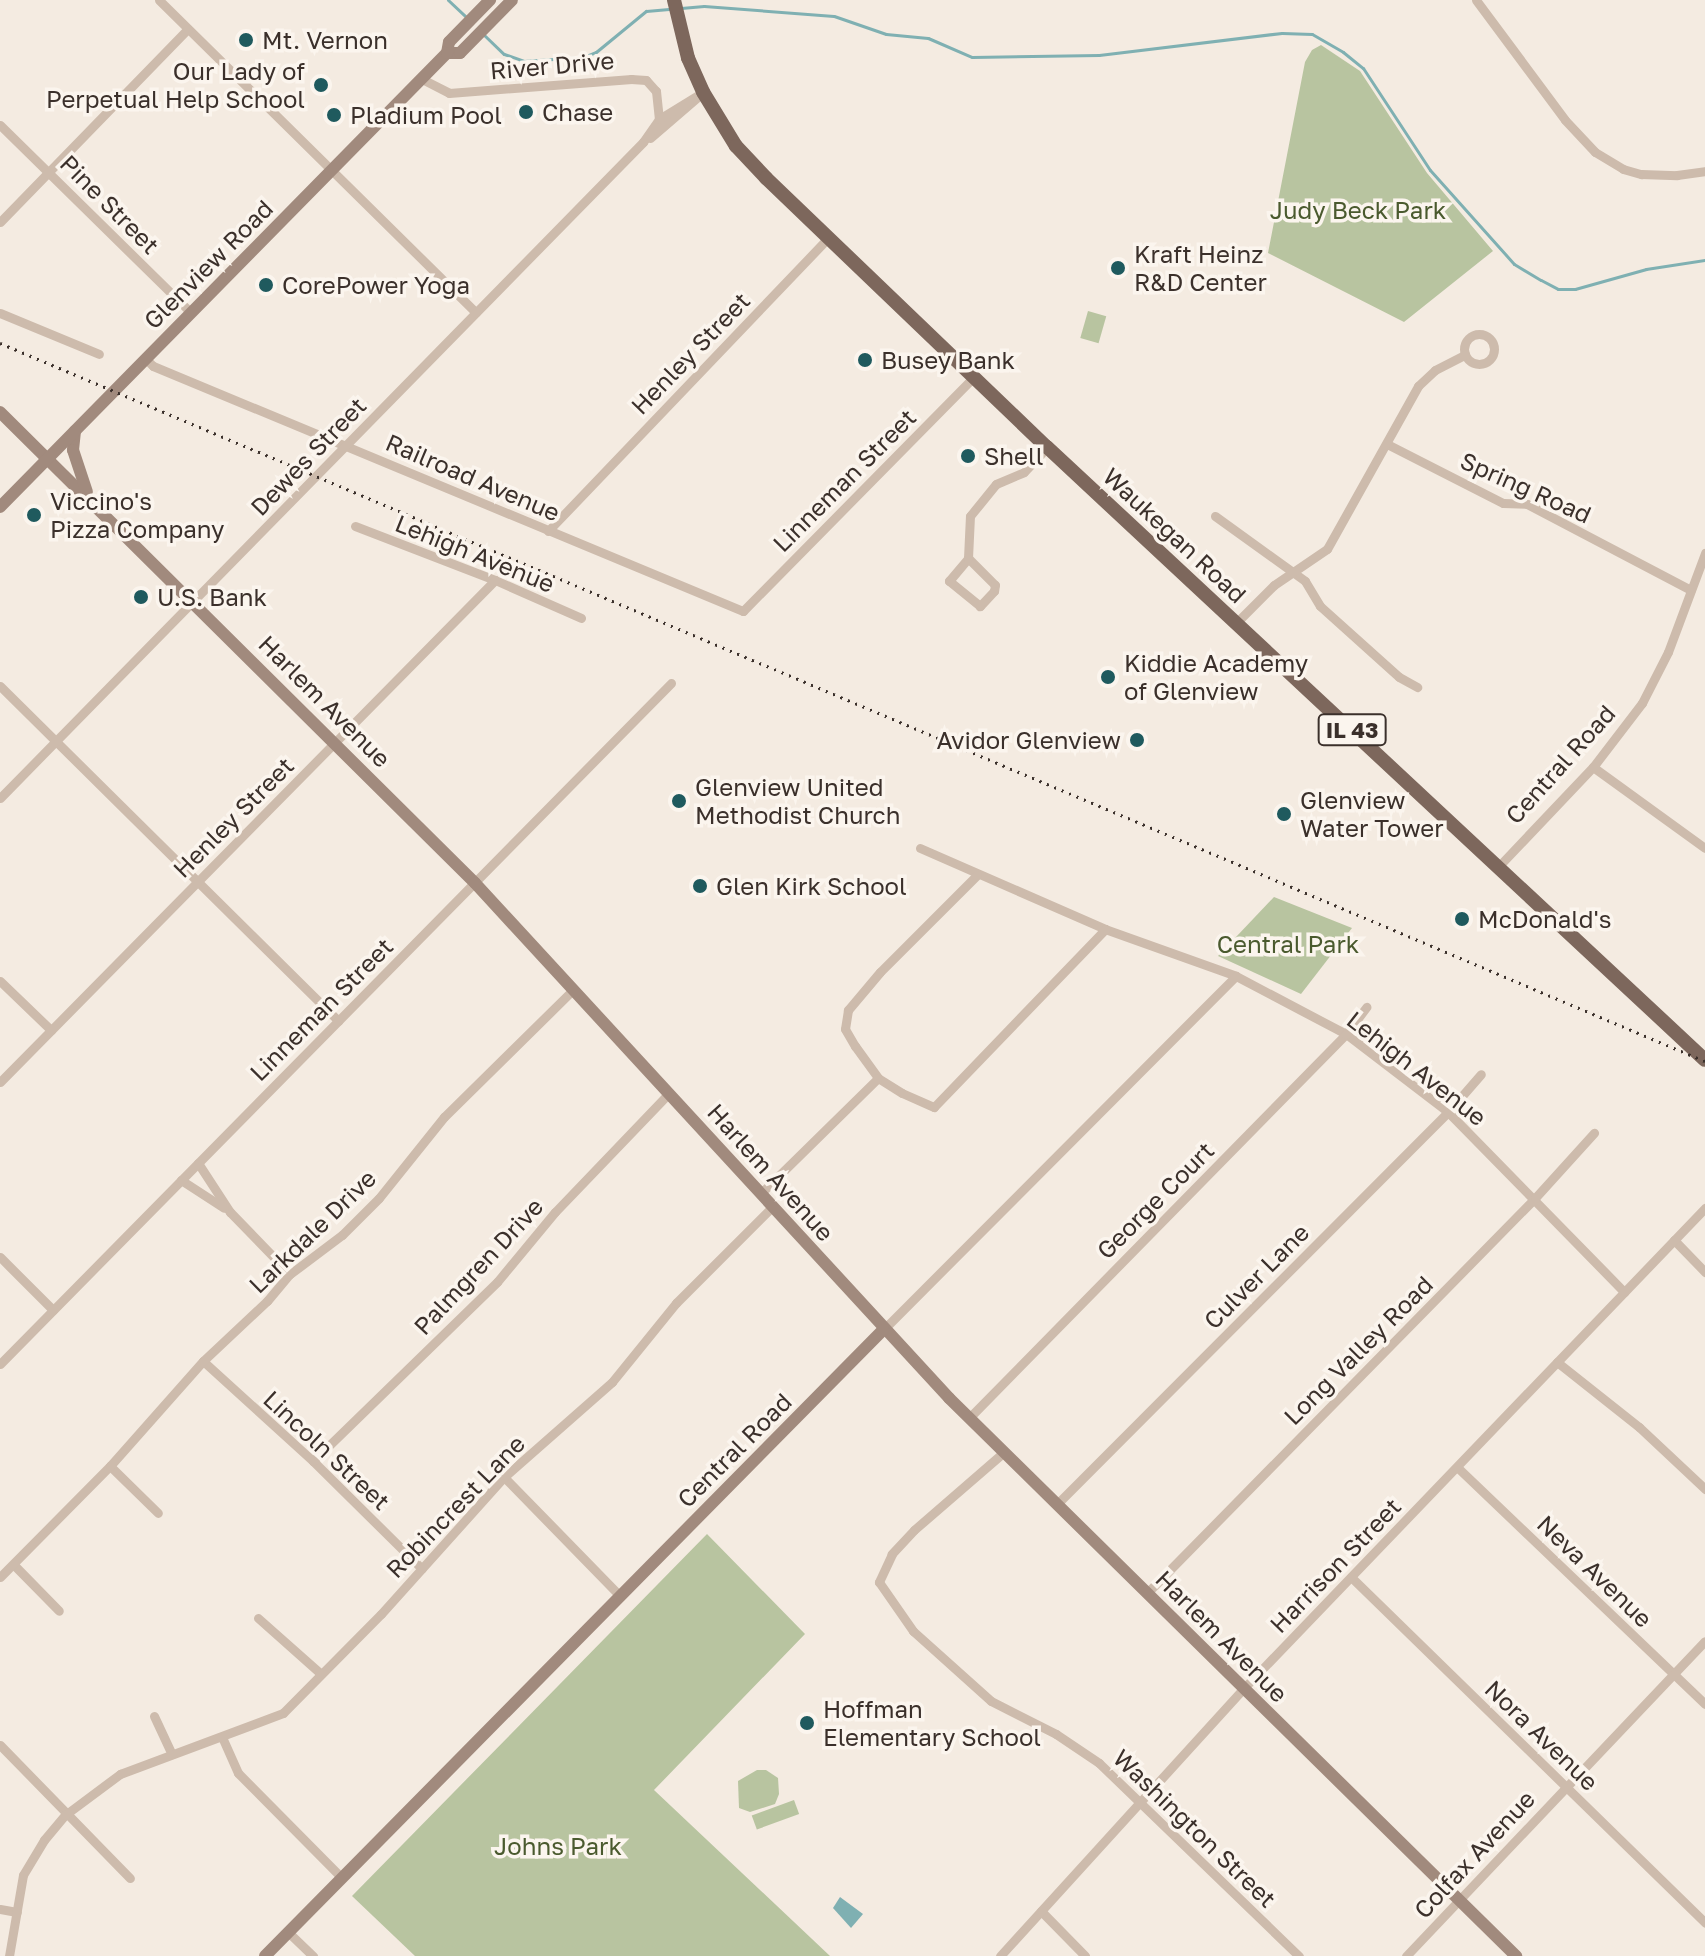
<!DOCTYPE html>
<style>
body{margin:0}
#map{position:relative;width:1705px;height:1956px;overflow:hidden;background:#f4ebe1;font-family:"Golos Text",sans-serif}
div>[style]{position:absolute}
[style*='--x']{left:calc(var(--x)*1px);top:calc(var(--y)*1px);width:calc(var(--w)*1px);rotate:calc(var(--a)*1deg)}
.green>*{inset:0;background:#b8c4a0;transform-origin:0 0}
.water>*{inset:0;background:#7fb0b2}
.stream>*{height:3px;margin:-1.5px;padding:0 1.5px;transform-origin:1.5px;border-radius:1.5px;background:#7fb0b2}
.street>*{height:9px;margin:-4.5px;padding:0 4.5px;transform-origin:4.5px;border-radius:4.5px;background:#cdbbac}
.street>.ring{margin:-4.5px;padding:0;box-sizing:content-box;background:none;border:9px solid #cdbbac;border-radius:50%}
.secondary>*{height:12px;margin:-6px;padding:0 6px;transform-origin:6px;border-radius:6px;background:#a18a7d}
.primary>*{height:14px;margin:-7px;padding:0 7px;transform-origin:7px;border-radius:7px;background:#7d675c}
.rail>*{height:3px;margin-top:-1.5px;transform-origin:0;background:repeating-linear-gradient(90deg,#3b302b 0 2px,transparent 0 8px)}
.dots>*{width:22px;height:22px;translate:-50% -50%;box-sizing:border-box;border:4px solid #fbf5ee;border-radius:50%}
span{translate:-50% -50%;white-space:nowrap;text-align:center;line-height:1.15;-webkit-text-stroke:7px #fbf5ee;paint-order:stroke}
.shield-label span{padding:2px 6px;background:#fbf5ee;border:2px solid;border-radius:6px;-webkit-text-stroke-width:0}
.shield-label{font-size:22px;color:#3b302b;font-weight:700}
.poi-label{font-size:24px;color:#3b302b}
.left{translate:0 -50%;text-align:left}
.right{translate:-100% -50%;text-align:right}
.street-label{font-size:24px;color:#3b302b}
.park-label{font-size:24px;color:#4a5a2e}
</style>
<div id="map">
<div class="green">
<div style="clip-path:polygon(1321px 45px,1360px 71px,1427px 173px,1493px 251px,1404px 322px,1268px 253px,1305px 62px,1312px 50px)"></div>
<div style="left:1088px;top:311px;width:19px;height:28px;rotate:16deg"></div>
<div style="clip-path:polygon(1274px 897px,1352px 928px,1301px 994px,1218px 956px)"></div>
<div style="clip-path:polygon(707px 1534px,805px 1634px,654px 1790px,830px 1956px,415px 1956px,352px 1896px)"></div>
<div style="clip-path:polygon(757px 1770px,766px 1770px,778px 1778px,779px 1794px,775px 1804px,750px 1812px,739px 1808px,738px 1781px)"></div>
<div style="left:794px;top:1800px;width:15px;height:45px;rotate:70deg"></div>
</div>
<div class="water">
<div style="clip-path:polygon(840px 1897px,863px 1914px,851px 1928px,833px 1908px)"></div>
</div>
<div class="stream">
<div style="--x:448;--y:0;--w:25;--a:43"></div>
<div style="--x:681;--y:8;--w:23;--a:-5"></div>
<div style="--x:704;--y:6;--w:130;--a:4.4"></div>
<div style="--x:834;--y:16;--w:55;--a:19.1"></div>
<div style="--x:886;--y:34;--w:42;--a:5.4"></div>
<div style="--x:928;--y:38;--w:48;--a:23.4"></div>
<div style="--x:972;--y:57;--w:127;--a:-0.9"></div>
<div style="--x:1099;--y:55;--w:184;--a:-6.9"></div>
<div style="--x:1282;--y:33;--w:30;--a:2"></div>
<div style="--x:1312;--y:34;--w:36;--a:30"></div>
<div style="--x:1343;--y:52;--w:26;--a:39"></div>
<div style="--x:1363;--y:68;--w:122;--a:56.7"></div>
<div style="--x:1430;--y:170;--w:126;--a:48.2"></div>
<div style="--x:1514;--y:264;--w:31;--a:31"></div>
<div style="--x:1541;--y:280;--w:19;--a:28"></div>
<div style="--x:1558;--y:289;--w:17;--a:0"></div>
<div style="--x:1575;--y:289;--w:74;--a:-15.7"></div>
<div style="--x:1646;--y:269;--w:60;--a:-8.7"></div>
<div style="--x:482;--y:33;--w:30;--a:44"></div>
<div style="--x:504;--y:54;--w:21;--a:19"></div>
<div style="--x:524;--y:61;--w:60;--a:-3.8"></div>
<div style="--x:584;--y:57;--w:13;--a:-23"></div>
<div style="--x:596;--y:52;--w:65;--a:-39.4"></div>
<div style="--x:646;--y:11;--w:23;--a:-5"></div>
</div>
<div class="street">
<div style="--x:159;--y:0;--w:445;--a:44.6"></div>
<div style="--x:1476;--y:0;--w:149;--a:53.4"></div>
<div style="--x:1565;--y:120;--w:44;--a:46.8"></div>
<div style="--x:1595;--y:152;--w:33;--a:31"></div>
<div style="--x:1623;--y:169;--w:19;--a:16"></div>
<div style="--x:1641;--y:174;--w:36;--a:2"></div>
<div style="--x:1677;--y:175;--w:28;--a:-8"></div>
<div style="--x:422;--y:79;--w:30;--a:27"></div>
<div style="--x:449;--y:93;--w:183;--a:-4.4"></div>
<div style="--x:631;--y:79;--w:15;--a:4"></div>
<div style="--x:646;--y:80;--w:15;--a:48"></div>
<div style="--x:656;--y:91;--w:28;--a:84"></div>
<div style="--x:0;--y:125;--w:268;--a:44.5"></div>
<div style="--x:650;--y:138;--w:65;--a:-40.6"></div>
<div style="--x:0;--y:222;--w:269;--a:-45.8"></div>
<div style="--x:0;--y:313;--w:107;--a:22.5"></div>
<div class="ring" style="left:1464px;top:334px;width:21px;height:21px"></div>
<div style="--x:146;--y:359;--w:10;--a:45"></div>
<div style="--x:153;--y:366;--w:639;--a:22.55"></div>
<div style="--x:743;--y:611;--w:327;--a:-45.4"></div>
<div style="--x:1387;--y:444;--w:130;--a:27"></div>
<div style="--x:1503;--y:503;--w:24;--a:2"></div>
<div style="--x:1527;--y:504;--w:185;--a:27.7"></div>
<div style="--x:1215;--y:516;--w:111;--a:35.8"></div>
<div style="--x:1305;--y:581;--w:29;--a:59"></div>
<div style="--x:1320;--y:606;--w:106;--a:41.9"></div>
<div style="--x:1399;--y:677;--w:21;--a:29"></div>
<div style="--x:355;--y:526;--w:150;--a:21.1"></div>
<div style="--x:495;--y:580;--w:94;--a:23.8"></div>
<div style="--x:548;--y:531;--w:405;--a:-46.3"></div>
<div style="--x:968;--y:558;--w:38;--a:45"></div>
<div style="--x:995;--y:585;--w:6;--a:99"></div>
<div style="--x:994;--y:591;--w:21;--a:133"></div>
<div style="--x:980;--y:606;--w:40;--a:-141"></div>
<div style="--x:949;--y:581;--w:30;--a:-50"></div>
<div style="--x:968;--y:558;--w:42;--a:-87.3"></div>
<div style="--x:970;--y:516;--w:41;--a:-50.9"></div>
<div style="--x:996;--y:484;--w:30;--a:-23"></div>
<div style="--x:1024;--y:472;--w:34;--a:-47"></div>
<div style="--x:1237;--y:622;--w:52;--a:-45"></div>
<div style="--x:1274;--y:585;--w:64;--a:-34.2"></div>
<div style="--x:1327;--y:549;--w:187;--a:-60.8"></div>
<div style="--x:1418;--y:386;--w:23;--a:-43"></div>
<div style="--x:1435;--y:370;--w:34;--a:-27"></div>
<div style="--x:0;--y:686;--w:476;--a:44.7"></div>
<div style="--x:1593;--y:767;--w:138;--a:35.9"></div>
<div style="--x:0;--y:798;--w:919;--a:-45.57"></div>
<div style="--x:643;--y:142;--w:28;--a:-55"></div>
<div style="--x:659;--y:119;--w:52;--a:-31.5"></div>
<div style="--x:920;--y:848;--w:202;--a:23.6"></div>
<div style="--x:1105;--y:929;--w:139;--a:19.7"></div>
<div style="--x:1236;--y:976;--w:124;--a:27.8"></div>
<div style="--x:1346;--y:1034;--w:128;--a:37.4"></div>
<div style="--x:1448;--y:1112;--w:252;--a:45.6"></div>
<div style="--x:1498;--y:867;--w:138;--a:-46.5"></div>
<div style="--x:1593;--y:767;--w:81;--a:-52.6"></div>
<div style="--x:1642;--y:703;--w:57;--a:-63"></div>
<div style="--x:1668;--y:652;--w:106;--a:-69.5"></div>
<div style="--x:977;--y:875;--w:137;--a:135"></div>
<div style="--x:880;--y:972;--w:50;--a:130.1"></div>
<div style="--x:848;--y:1010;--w:19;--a:99"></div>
<div style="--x:845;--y:1029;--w:20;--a:60"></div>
<div style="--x:855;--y:1046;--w:39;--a:54"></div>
<div style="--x:878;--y:1078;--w:28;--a:32"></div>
<div style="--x:902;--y:1093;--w:35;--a:24"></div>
<div style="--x:934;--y:1107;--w:247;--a:-46.1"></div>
<div style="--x:0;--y:981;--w:71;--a:43.9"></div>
<div style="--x:0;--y:1082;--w:705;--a:-45.4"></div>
<div style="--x:198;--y:1163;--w:59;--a:56.9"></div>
<div style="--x:230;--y:1212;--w:86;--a:45.9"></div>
<div style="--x:181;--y:1180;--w:51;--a:33.1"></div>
<div style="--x:760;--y:1194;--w:165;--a:-44.5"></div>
<div style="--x:1674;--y:1240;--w:45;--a:45.9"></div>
<div style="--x:0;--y:1257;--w:75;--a:45"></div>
<div style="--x:883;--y:1330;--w:500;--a:-45.1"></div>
<div style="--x:203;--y:1361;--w:149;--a:42.3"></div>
<div style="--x:313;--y:1461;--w:153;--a:44.7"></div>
<div style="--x:1557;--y:1362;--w:105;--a:38.4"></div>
<div style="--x:1639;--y:1427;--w:91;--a:43.2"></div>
<div style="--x:0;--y:1364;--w:956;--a:-45.42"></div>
<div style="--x:969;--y:1418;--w:538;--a:-45.53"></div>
<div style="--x:1346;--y:1034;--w:34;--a:-53"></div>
<div style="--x:1004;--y:1452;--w:119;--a:139.1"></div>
<div style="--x:914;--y:1530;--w:33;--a:133"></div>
<div style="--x:892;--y:1554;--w:31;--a:115"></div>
<div style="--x:879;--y:1582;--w:60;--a:55.2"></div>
<div style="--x:913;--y:1631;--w:105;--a:41.9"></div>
<div style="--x:991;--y:1701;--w:73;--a:26.9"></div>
<div style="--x:1056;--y:1734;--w:52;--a:34"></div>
<div style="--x:1099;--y:1763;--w:278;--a:44"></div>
<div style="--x:313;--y:1461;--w:257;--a:-44.2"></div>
<div style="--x:497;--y:1282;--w:91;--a:-50.4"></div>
<div style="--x:555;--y:1212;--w:165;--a:-46.2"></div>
<div style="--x:110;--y:1466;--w:67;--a:44.4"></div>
<div style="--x:1457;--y:1467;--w:343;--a:43.7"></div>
<div style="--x:504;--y:1477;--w:166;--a:45.7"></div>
<div style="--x:1057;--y:1504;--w:554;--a:-45.07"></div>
<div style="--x:1448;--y:1112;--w:50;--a:-49"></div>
<div style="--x:14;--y:1565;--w:64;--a:45.6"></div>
<div style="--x:0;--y:1577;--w:156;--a:-45.3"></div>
<div style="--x:110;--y:1466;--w:140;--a:-48.5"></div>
<div style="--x:203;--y:1361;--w:88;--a:-43.2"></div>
<div style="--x:267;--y:1301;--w:35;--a:-50"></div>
<div style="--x:290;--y:1274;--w:65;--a:-36.9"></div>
<div style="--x:342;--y:1235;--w:52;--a:-45"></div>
<div style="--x:379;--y:1198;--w:104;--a:-51.3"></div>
<div style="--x:444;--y:1117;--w:181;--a:-44.6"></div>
<div style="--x:1351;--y:1577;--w:495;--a:44.3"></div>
<div style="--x:1147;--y:1593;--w:554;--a:-45.51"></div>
<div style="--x:1535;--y:1198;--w:88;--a:-47.8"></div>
<div style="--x:258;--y:1618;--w:83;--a:41.6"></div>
<div style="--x:154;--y:1716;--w:40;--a:65"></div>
<div style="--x:222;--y:1737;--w:39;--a:66"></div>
<div style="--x:238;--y:1773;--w:148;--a:45.3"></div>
<div style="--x:0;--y:1745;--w:186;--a:45.7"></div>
<div style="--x:0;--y:1909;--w:17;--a:10"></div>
<div style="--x:1041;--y:1911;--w:63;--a:45.6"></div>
<div style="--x:288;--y:1932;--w:35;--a:44"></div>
<div style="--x:9;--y:1956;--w:82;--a:-80.2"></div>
<div style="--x:23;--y:1875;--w:41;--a:-59"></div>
<div style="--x:44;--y:1840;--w:33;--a:-50"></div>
<div style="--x:65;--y:1815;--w:69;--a:-36.7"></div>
<div style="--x:120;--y:1774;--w:174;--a:-20.5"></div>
<div style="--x:283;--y:1713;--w:139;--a:-45.3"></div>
<div style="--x:381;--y:1614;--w:184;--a:-48.1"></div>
<div style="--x:504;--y:1477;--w:144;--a:-41.3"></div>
<div style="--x:612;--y:1382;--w:102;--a:-51"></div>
<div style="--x:676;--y:1303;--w:136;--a:-45"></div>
<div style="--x:1000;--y:1956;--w:362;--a:-47.7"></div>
<div style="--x:1244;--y:1688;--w:666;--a:-46.16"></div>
<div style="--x:1406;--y:1956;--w:434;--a:-46.5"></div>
</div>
<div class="secondary">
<div style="--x:447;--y:53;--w:13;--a:0"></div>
<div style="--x:460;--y:53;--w:74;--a:-45.5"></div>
<div style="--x:0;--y:412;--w:669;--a:44.76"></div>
<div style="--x:475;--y:883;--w:700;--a:47.37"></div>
<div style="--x:949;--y:1398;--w:796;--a:44.54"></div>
<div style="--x:75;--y:431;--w:19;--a:96"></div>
<div style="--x:73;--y:450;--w:44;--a:71.6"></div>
<div style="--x:0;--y:507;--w:637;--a:-45.45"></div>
<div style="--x:447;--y:53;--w:11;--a:-80"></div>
<div style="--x:449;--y:42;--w:59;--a:-45.7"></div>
<div style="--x:265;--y:1956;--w:880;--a:-45.37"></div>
</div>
<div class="primary">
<div style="--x:674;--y:0;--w:60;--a:76.4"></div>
<div style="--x:688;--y:58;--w:37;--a:66"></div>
<div style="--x:703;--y:92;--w:63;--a:58.6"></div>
<div style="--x:736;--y:146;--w:44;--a:46.8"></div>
<div style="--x:766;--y:178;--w:389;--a:43.8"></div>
<div style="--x:1047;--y:447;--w:899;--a:42.97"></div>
</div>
<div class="rail">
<div style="--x:0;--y:343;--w:1850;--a:22.84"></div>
</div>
<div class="dots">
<div style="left:246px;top:40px;background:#1f5a5e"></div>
<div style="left:321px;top:85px;background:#1f5a5e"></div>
<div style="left:526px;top:112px;background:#1f5a5e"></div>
<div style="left:334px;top:115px;background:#1f5a5e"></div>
<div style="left:1118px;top:268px;background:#1f5a5e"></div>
<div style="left:266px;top:285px;background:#1f5a5e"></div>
<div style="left:865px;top:360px;background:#1f5a5e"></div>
<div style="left:968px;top:456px;background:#1f5a5e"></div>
<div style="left:34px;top:515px;background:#1f5a5e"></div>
<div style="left:141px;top:597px;background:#1f5a5e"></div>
<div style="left:1108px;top:677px;background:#1f5a5e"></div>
<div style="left:1137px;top:740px;background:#1f5a5e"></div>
<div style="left:679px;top:801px;background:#1f5a5e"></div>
<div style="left:1284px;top:814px;background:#1f5a5e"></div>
<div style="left:700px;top:886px;background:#1f5a5e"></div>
<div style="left:1462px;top:919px;background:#1f5a5e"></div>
<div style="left:807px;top:1723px;background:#1f5a5e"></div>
</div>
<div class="shield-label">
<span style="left:1352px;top:730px">IL 43</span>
</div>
<div class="poi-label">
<span class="left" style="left:262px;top:40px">Mt. Vernon</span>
<span class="right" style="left:305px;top:85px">Our Lady of<br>Perpetual Help School</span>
<span class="left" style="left:542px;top:112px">Chase</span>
<span class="left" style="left:350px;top:115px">Pladium Pool</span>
<span class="left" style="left:1134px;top:268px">Kraft Heinz<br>R&amp;D Center</span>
<span class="left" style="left:282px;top:285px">CorePower Yoga</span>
<span class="left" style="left:881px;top:360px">Busey Bank</span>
<span class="left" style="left:984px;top:456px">Shell</span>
<span class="left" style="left:50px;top:515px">Viccino's<br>Pizza Company</span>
<span class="left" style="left:157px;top:597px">U.S. Bank</span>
<span class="left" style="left:1124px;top:677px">Kiddie Academy<br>of Glenview</span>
<span class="right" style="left:1121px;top:740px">Avidor Glenview</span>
<span class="left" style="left:695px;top:801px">Glenview United<br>Methodist Church</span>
<span class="left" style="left:1300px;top:814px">Glenview<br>Water Tower</span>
<span class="left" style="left:716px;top:886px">Glen Kirk School</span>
<span class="left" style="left:1478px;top:919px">McDonald's</span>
<span class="left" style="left:823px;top:1723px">Hoffman<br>Elementary School</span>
</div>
<div class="street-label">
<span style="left:552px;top:65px;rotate:-5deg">River Drive</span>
<span style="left:110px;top:204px;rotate:45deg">Pine Street</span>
<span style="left:208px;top:264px;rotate:-45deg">Glenview Road</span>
<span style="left:690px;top:353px;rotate:-46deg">Henley Street</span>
<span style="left:308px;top:456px;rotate:-46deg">Dewes Street</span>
<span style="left:473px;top:477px;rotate:23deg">Railroad Avenue</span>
<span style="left:844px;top:480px;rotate:-45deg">Linneman Street</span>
<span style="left:1526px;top:487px;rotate:24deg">Spring Road</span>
<span style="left:1175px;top:535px;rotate:43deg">Waukegan Road</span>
<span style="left:475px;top:553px;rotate:22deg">Lehigh Avenue</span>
<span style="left:325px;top:701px;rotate:45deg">Harlem Avenue</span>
<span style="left:1560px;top:764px;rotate:-48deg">Central Road</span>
<span style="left:233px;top:817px;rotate:-45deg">Henley Street</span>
<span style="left:321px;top:1009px;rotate:-45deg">Linneman Street</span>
<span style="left:1417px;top:1068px;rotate:38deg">Lehigh Avenue</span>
<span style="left:771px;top:1172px;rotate:48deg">Harlem Avenue</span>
<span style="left:1155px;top:1200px;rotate:-45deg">George Court</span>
<span style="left:312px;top:1231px;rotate:-44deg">Larkdale Drive</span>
<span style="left:478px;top:1266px;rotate:-47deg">Palmgren Drive</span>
<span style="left:1256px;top:1276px;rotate:-45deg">Culver Lane</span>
<span style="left:1358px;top:1350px;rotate:-45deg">Long Valley Road</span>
<span style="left:327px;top:1450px;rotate:43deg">Lincoln Street</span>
<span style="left:734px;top:1450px;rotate:-45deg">Central Road</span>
<span style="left:455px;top:1506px;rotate:-46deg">Robincrest Lane</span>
<span style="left:1335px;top:1565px;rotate:-46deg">Harrison Street</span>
<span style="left:1595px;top:1571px;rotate:44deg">Neva Avenue</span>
<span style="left:1222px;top:1636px;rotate:45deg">Harlem Avenue</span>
<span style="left:1542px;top:1735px;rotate:44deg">Nora Avenue</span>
<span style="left:1195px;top:1828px;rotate:44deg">Washington Street</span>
<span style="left:1474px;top:1854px;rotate:-47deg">Colfax Avenue</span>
</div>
<div class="park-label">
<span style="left:1358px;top:210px">Judy Beck Park</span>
<span style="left:1288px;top:944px">Central Park</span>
<span style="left:558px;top:1846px">Johns Park</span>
</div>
</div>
